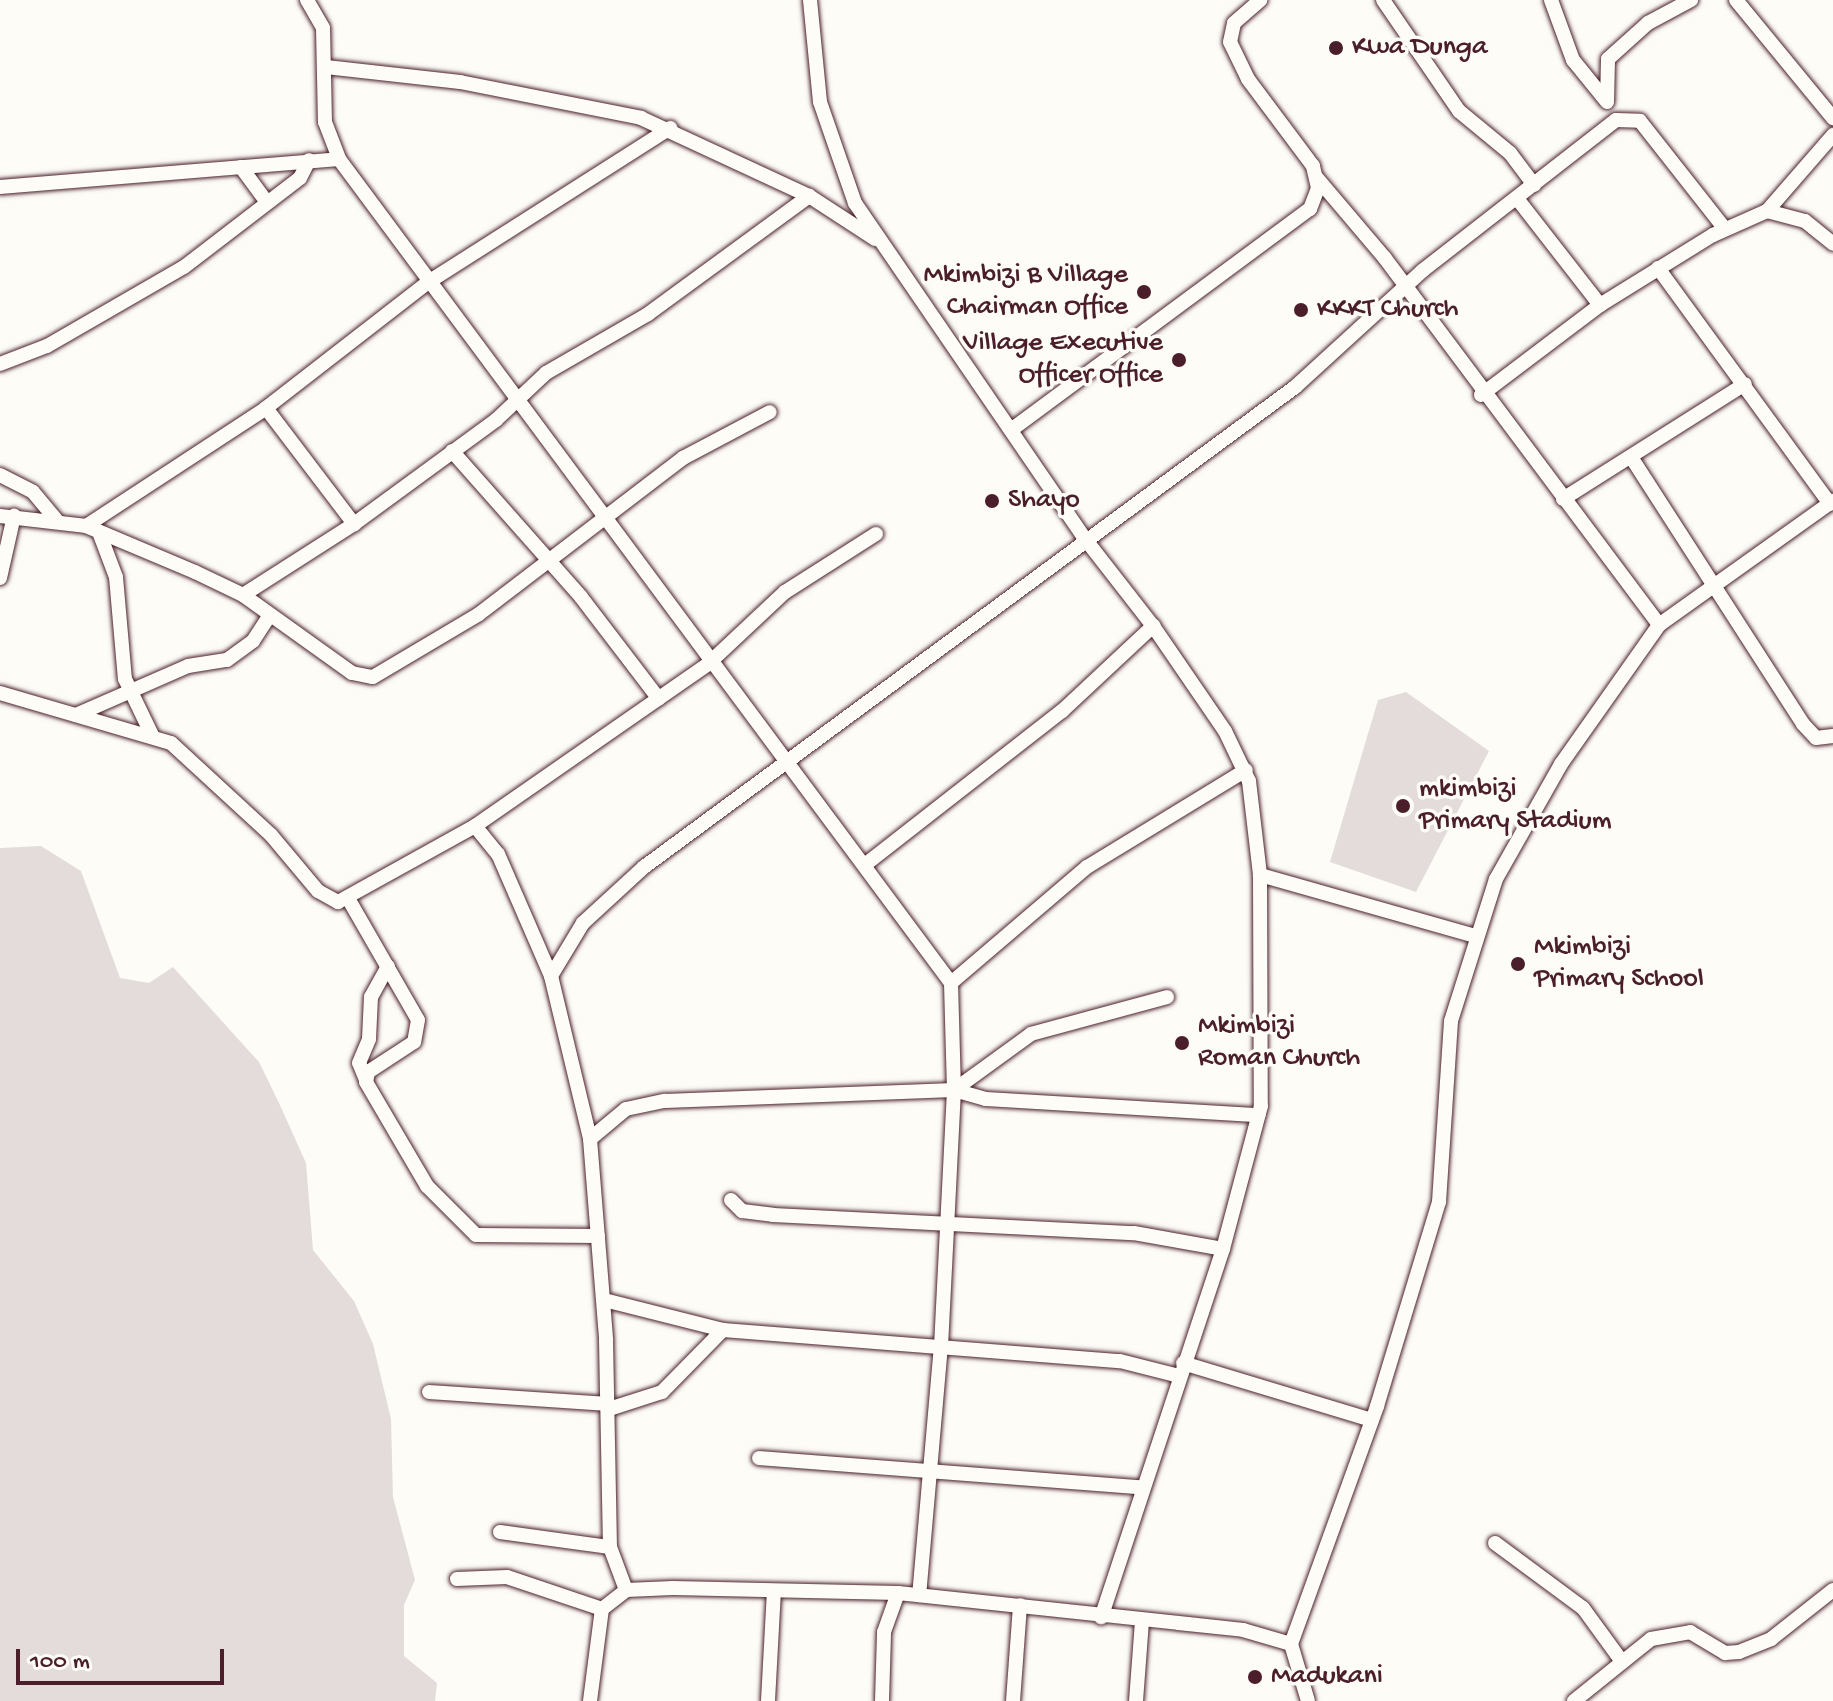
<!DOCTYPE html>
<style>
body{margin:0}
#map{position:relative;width:1833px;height:1701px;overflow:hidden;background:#fdfcf7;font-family:"Gochi Hand",sans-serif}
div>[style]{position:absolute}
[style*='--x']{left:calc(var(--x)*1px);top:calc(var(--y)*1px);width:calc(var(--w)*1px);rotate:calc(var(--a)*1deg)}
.green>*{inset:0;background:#e3dcda}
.roads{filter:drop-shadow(0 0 2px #4a1f2b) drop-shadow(0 0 2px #4a1f2b)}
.street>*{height:14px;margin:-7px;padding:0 7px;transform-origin:7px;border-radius:7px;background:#fdfcf7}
.dots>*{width:22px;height:22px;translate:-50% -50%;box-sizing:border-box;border:4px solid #fdfcf7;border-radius:50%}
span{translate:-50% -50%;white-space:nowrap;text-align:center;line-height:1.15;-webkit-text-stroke:7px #fdfcf7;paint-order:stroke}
.poi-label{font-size:28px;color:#4a1f2b}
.left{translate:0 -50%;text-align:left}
.right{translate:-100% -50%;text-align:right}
.scale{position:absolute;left:16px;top:1649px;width:208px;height:36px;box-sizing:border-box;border:4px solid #4a1f2b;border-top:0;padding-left:10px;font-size:24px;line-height:28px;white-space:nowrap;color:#4a1f2b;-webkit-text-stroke:6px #fdfcf7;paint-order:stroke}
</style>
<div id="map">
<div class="green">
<div style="clip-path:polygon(1406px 692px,1489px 751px,1416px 892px,1330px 862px,1378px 700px)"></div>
<div style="clip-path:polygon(41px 846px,81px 871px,120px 978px,149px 983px,173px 967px,259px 1062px,279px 1103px,306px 1163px,313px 1250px,354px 1301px,373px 1344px,391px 1419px,393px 1497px,415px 1580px,404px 1605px,404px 1656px,437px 1683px,435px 1701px,0 1701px,0 848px)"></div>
</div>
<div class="roads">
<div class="street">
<div style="--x:307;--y:0;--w:32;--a:60"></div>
<div style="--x:323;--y:28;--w:94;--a:88.8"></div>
<div style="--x:325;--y:122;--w:40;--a:69"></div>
<div style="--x:339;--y:159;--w:1026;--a:53.4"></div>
<div style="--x:951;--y:983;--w:107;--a:88.4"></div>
<div style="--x:954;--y:1090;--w:255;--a:92.9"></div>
<div style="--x:941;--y:1345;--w:251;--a:95"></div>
<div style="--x:810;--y:0;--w:102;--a:84.4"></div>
<div style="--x:820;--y:102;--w:107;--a:70.9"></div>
<div style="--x:855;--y:203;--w:409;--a:55.6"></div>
<div style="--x:1086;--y:540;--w:109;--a:52.1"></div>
<div style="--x:1153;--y:626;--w:127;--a:55.6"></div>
<div style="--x:1225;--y:731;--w:55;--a:64.4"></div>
<div style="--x:1249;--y:781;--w:95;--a:83.3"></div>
<div style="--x:1260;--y:875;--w:231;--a:89.8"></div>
<div style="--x:1261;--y:1106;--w:148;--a:104.9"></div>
<div style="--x:1223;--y:1249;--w:388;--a:108.3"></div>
<div style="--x:1383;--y:0;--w:135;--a:55.6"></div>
<div style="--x:1459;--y:111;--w:66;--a:39.5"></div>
<div style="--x:1510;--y:153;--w:40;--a:53"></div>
<div style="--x:1551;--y:0;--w:64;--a:69.9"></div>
<div style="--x:1573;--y:60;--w:54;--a:51"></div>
<div style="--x:1736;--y:0;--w:153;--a:50.6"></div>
<div style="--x:326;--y:67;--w:135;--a:6.4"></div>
<div style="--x:460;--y:82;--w:185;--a:11.2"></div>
<div style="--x:641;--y:118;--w:185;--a:24.9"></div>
<div style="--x:809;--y:196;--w:79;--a:33.1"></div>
<div style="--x:1607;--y:101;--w:42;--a:-88.6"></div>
<div style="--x:1608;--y:59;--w:54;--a:-42"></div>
<div style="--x:1648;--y:23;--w:49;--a:-28.1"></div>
<div style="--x:241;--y:167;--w:42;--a:53.7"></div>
<div style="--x:1317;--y:178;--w:104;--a:49.7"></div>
<div style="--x:1384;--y:257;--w:459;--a:53.2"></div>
<div style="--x:0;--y:187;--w:340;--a:-4.7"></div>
<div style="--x:1519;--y:201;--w:132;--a:52.1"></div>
<div style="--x:1767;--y:211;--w:39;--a:15"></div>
<div style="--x:1805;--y:221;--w:36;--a:39"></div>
<div style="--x:1658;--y:268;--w:292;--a:53.9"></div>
<div style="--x:0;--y:364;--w:50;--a:-21"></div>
<div style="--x:47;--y:346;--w:158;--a:-30"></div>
<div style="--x:184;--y:267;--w:146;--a:-37.5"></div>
<div style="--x:300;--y:178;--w:20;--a:-63"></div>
<div style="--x:1481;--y:395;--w:149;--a:-37.1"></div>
<div style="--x:1600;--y:305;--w:133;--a:-31.8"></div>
<div style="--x:1713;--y:235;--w:59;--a:-24"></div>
<div style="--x:1767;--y:211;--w:101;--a:-49"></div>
<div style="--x:266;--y:408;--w:146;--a:52.8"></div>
<div style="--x:1011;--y:430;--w:372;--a:-36.5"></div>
<div style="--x:1310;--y:209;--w:22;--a:-69"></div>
<div style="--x:1318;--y:188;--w:23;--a:-103"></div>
<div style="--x:1313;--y:166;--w:109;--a:-126.8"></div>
<div style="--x:1248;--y:79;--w:41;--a:-115.9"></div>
<div style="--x:1230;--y:42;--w:19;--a:-78"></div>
<div style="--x:1234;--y:23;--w:35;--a:-41"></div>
<div style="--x:452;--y:451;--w:195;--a:48.5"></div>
<div style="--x:581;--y:597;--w:128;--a:52.6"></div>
<div style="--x:1631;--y:457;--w:318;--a:57.2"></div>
<div style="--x:1803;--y:724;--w:19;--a:47"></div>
<div style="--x:1816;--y:738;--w:17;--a:-7"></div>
<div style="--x:0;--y:475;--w:37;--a:27"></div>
<div style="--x:33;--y:492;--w:39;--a:50"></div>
<div style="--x:1563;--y:499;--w:215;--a:-32.3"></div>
<div style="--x:0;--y:516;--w:87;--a:6.6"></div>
<div style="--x:86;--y:526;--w:118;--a:22.9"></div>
<div style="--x:195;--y:572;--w:53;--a:25.6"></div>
<div style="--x:243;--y:595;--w:134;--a:35.6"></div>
<div style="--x:352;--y:673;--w:21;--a:11"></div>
<div style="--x:373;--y:677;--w:123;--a:-30.7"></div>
<div style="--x:479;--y:614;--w:257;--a:-37.4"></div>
<div style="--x:683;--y:458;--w:98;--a:-27.9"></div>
<div style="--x:86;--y:526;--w:215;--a:-33.2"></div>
<div style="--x:266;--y:408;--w:207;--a:-37.8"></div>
<div style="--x:430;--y:281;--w:285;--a:-32.5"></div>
<div style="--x:99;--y:532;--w:48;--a:69.3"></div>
<div style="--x:116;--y:577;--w:102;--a:85"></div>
<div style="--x:125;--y:679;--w:62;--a:64.3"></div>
<div style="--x:0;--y:578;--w:64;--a:-77.3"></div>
<div style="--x:243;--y:595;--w:132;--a:-32.6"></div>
<div style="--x:354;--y:524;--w:176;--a:-36.2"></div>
<div style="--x:496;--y:420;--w:69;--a:-43.2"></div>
<div style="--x:546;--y:373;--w:118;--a:-30"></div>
<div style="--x:648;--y:314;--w:200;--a:-36.2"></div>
<div style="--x:0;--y:693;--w:178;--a:16.3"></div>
<div style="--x:171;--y:743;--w:136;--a:42.6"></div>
<div style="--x:271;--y:835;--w:73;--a:50"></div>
<div style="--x:318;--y:891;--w:23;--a:29"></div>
<div style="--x:338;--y:902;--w:157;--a:-29"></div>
<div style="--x:475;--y:826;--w:284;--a:-34.8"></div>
<div style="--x:708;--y:664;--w:105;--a:-43.1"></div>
<div style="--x:785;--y:592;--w:108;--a:-32.5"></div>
<div style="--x:76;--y:715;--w:122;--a:-23.6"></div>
<div style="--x:188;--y:666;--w:39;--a:-9"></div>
<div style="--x:227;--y:660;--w:32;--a:-36"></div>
<div style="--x:253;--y:641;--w:31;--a:-57"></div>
<div style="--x:475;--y:826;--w:36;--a:51"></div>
<div style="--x:498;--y:854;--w:133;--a:66.5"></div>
<div style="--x:551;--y:976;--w:168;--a:76.5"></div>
<div style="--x:590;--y:1139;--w:202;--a:85.4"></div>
<div style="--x:606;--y:1340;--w:207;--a:88.9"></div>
<div style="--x:610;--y:1547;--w:46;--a:69.6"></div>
<div style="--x:866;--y:864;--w:249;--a:-38"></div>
<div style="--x:1062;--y:711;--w:125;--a:-43"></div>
<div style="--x:1260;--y:875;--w:224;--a:15.8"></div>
<div style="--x:349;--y:900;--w:138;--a:60.1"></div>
<div style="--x:418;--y:1020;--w:22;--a:100"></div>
<div style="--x:414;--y:1042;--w:55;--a:146.9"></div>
<div style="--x:368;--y:1072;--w:10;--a:101"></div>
<div style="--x:366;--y:1082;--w:121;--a:59.6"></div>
<div style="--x:427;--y:1186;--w:69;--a:45"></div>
<div style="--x:476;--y:1235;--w:122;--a:0.5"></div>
<div style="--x:551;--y:976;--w:62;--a:-58.9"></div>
<div style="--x:583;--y:923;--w:83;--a:-42.6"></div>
<div style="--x:644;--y:867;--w:809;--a:-36.4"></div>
<div style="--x:1295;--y:387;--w:172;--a:-42.4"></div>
<div style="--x:1422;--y:271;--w:246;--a:-37.9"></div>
<div style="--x:1616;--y:120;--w:24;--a:2"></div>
<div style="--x:1640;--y:121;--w:137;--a:51.8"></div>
<div style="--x:951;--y:983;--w:179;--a:-40.5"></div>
<div style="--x:1087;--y:867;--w:186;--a:-31.4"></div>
<div style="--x:366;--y:1080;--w:18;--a:-112"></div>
<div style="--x:359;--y:1063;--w:26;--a:-67"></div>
<div style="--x:369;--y:1039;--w:42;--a:-87.3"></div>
<div style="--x:371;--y:997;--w:35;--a:-61"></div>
<div style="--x:954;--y:1090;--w:33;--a:16"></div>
<div style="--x:986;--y:1099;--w:273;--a:3.4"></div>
<div style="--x:590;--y:1139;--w:47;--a:-39.8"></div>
<div style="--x:626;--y:1109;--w:40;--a:-12"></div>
<div style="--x:665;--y:1101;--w:289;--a:-2.2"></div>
<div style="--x:954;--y:1090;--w:95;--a:-36"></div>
<div style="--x:1031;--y:1034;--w:141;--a:-15.2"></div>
<div style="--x:731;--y:1200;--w:16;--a:45"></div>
<div style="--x:742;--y:1211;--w:31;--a:7"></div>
<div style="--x:773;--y:1215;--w:361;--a:2.9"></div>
<div style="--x:1134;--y:1233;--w:90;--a:10.2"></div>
<div style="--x:604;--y:1300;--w:123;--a:14.1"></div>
<div style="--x:723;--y:1330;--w:398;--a:4.5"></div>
<div style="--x:1120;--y:1361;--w:61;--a:14.3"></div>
<div style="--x:1183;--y:1363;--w:197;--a:16.8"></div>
<div style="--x:429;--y:1392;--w:180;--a:3.8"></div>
<div style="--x:609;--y:1409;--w:56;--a:-17.8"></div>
<div style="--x:662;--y:1392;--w:87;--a:-45.5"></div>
<div style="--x:759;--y:1458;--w:381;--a:4.4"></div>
<div style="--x:500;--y:1532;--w:111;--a:7.8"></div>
<div style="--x:1495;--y:1543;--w:109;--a:36.5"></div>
<div style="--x:1583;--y:1608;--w:63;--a:54"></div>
<div style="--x:457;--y:1579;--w:50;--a:-2.3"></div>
<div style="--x:507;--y:1577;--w:100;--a:18.6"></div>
<div style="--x:1291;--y:1644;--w:253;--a:-70.1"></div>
<div style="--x:1377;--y:1406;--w:213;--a:-73.1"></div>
<div style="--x:1439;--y:1202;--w:181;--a:-86.2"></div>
<div style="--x:1451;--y:1021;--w:149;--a:-72.4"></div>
<div style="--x:1496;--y:879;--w:132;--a:-60.5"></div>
<div style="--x:1561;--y:764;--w:170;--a:-54.8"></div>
<div style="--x:1659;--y:625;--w:214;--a:-35.5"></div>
<div style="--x:590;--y:1701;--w:93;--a:-82.6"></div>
<div style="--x:602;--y:1609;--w:31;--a:-38"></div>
<div style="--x:626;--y:1590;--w:47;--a:-2.4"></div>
<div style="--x:673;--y:1588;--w:225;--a:1.3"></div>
<div style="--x:898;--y:1593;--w:347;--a:6.1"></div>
<div style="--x:1243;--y:1630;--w:50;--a:16.3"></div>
<div style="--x:1291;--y:1644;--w:59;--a:73.4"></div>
<div style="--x:768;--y:1701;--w:110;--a:-86.9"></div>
<div style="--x:882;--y:1701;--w:69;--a:-88.3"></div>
<div style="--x:884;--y:1632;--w:41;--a:-70.3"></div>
<div style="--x:1013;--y:1701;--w:96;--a:-85.8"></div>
<div style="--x:1136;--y:1701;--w:80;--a:-85.7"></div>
<div style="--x:1574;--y:1701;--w:99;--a:-38.8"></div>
<div style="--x:1651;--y:1639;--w:40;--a:-10"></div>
<div style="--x:1690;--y:1632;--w:41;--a:31"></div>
<div style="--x:1725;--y:1653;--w:14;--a:-4"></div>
<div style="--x:1739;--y:1652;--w:35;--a:-22"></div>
<div style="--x:1771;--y:1639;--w:79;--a:-38.3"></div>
</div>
</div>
<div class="dots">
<div style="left:1336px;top:48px;background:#4a1f2b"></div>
<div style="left:1144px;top:292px;background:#4a1f2b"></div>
<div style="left:1301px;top:310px;background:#4a1f2b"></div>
<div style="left:1179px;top:360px;background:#4a1f2b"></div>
<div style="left:992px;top:501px;background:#4a1f2b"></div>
<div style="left:1403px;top:806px;background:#4a1f2b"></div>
<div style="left:1518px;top:964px;background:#4a1f2b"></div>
<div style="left:1182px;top:1043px;background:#4a1f2b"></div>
<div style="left:1255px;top:1677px;background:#4a1f2b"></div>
</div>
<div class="poi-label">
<span class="left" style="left:1352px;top:48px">Kwa Dunga</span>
<span class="right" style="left:1128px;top:292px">Mkimbizi B Village<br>Chairman Office</span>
<span class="left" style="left:1317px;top:310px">KKKT Church</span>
<span class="right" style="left:1163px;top:360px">Village Executive<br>Officer Office</span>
<span class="left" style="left:1008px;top:501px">Shayo</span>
<span class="left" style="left:1419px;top:806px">mkimbizi<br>Primary Stadium</span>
<span class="left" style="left:1534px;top:964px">Mkimbizi<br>Primary School</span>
<span class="left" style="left:1198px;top:1043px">Mkimbizi<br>Roman Church</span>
<span class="left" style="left:1271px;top:1677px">Madukani</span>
</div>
<div class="scale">100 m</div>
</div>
